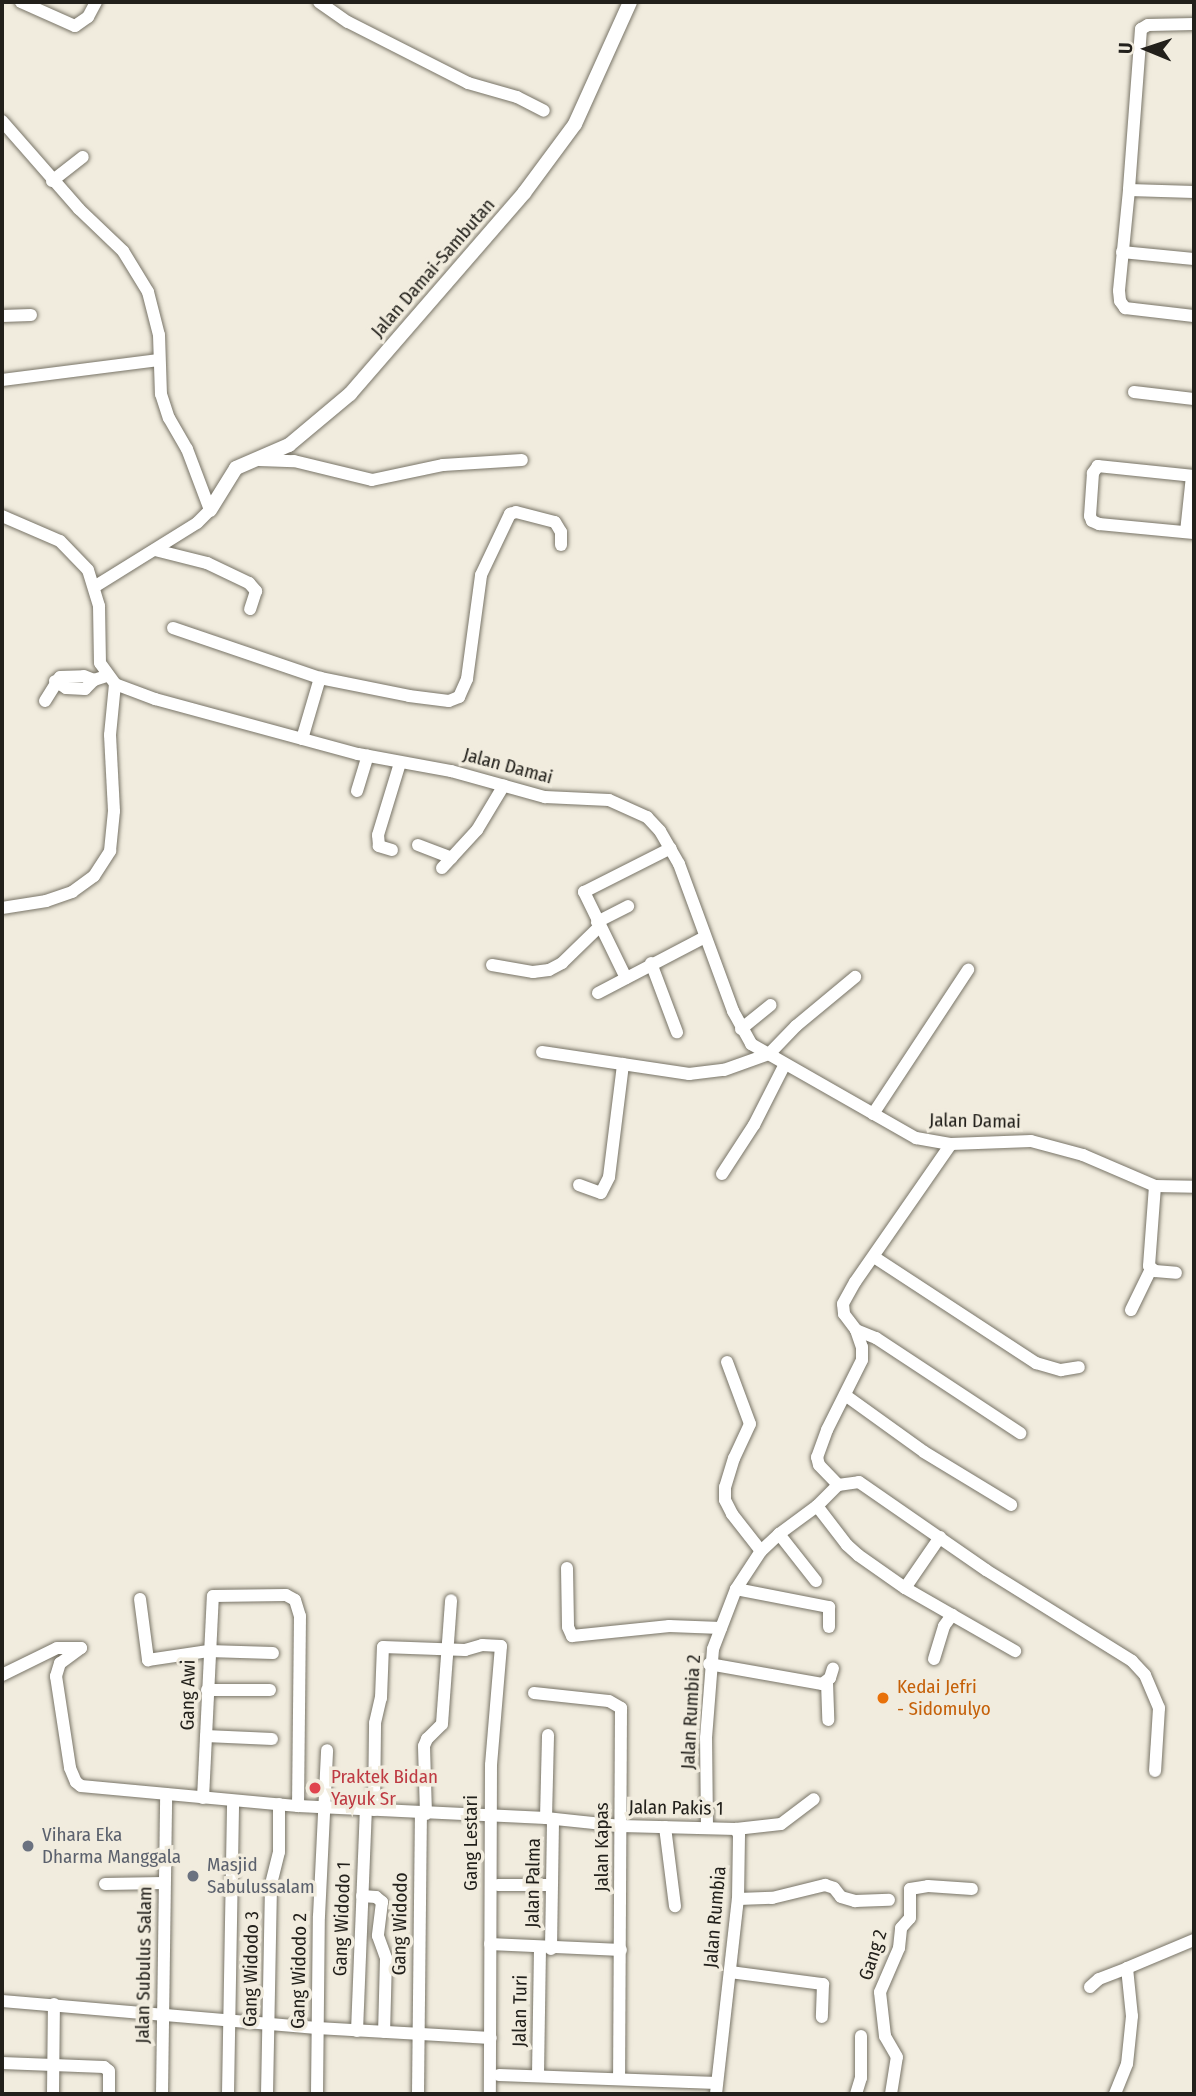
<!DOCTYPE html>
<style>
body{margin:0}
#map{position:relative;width:1196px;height:2096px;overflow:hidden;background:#f1ecde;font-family:"Fira Sans Condensed",sans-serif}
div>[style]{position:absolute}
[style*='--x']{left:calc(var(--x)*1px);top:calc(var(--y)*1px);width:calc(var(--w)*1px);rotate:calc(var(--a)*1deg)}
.roads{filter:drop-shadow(0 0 2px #787467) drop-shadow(0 0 2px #787467)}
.minor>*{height:12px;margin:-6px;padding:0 6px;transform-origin:6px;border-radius:6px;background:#fff}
.tertiary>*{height:14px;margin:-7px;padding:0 7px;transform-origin:7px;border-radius:7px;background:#fff}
.dots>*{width:19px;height:19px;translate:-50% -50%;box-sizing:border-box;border:4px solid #f1ecde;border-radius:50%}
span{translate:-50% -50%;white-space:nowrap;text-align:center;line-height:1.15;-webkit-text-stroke:7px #f1ecde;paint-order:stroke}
.street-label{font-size:19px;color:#22201b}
.food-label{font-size:19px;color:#c56008}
.left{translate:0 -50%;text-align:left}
.health-label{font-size:19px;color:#be3a42}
.worship-label{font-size:19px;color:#5b616d}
.frame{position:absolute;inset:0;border:4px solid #22201b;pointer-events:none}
.north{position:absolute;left:1112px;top:14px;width:70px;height:70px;-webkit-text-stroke:5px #f1ecde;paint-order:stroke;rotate:272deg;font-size:19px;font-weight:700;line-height:28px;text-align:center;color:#22201b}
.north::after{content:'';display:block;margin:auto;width:24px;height:32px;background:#22201b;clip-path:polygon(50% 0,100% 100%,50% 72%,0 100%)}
</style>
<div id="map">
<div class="roads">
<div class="minor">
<div style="--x:21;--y:2;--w:59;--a:24"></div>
<div style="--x:75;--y:26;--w:16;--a:-35"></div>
<div style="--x:88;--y:17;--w:17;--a:-62"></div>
<div style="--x:319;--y:2;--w:35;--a:35"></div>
<div style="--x:348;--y:22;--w:135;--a:26.9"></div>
<div style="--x:468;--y:83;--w:51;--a:15.9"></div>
<div style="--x:517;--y:97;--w:30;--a:27"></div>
<div style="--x:1194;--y:24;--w:46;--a:178.8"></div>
<div style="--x:1148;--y:25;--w:8;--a:150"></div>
<div style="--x:1141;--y:29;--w:161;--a:94.3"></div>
<div style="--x:1129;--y:190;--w:65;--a:1.8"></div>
<div style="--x:2;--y:121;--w:117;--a:48.8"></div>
<div style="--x:79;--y:209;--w:61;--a:43.7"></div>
<div style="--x:123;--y:251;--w:48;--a:58.6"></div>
<div style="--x:148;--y:292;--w:44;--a:75.7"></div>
<div style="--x:159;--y:335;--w:59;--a:88.1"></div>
<div style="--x:161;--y:394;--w:25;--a:72"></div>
<div style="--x:169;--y:418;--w:36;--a:60"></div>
<div style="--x:187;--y:449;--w:65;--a:69.3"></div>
<div style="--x:210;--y:510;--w:18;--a:135"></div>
<div style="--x:197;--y:523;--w:121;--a:148.1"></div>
<div style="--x:52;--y:181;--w:39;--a:-38"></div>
<div style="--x:1129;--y:190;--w:101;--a:95.7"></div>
<div style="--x:1119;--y:291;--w:10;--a:84"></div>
<div style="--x:1120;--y:301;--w:9;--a:54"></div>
<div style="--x:1125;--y:308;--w:69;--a:6.6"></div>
<div style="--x:1122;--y:252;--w:72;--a:5.6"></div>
<div style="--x:2;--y:316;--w:29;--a:-2"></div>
<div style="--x:2;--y:380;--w:158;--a:-7.3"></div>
<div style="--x:1134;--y:392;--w:60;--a:6.7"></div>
<div style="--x:259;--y:460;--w:35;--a:2"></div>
<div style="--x:294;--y:461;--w:80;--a:13.7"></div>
<div style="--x:372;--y:480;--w:73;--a:-11.9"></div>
<div style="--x:443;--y:465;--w:79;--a:-3.6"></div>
<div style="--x:1194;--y:476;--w:97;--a:-174.1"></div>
<div style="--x:1098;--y:466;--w:9;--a:126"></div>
<div style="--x:1093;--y:473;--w:43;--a:94"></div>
<div style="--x:1090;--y:516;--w:5;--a:68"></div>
<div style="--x:1092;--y:521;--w:8;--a:23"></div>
<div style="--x:1099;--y:524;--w:95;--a:5.4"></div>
<div style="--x:2;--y:516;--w:63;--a:23.3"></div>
<div style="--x:60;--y:541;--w:40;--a:46"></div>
<div style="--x:88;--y:570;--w:38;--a:73"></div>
<div style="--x:99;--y:606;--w:57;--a:89"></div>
<div style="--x:100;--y:663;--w:26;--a:54"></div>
<div style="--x:115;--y:684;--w:43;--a:20.6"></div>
<div style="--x:155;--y:699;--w:210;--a:15.2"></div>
<div style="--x:358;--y:754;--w:95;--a:10.4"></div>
<div style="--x:451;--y:771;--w:98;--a:15.5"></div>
<div style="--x:545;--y:797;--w:64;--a:2.7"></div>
<div style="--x:609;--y:800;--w:42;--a:24.1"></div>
<div style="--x:647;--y:817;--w:19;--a:47"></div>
<div style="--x:660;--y:831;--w:38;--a:60"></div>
<div style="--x:679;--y:864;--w:157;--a:69.8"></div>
<div style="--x:733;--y:1011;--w:38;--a:61"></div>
<div style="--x:751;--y:1044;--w:190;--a:29.7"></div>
<div style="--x:916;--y:1138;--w:36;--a:10"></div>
<div style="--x:951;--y:1144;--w:80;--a:-2.1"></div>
<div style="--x:1031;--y:1141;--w:54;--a:15.1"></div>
<div style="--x:1083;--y:1155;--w:78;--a:23.3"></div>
<div style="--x:1155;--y:1186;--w:39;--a:1"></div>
<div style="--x:1186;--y:532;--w:56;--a:-83.9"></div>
<div style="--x:155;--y:550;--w:54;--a:14"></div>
<div style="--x:207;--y:563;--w:47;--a:25.5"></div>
<div style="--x:249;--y:583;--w:11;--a:49"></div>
<div style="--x:256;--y:591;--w:19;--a:108"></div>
<div style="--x:173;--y:628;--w:155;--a:18.8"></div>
<div style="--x:55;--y:681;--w:13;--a:32"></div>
<div style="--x:66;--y:688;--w:19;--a:3"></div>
<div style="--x:85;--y:689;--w:13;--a:-45"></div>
<div style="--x:45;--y:701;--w:28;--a:-58"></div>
<div style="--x:60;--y:677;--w:24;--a:-2"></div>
<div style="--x:84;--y:676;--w:11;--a:22"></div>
<div style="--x:94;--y:680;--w:13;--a:-18"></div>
<div style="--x:302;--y:739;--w:64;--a:-73.6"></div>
<div style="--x:320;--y:678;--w:91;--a:11.4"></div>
<div style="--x:409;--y:696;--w:40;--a:7.1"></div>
<div style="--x:449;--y:701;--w:11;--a:-22"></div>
<div style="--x:459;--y:697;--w:20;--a:-66"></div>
<div style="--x:467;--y:679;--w:105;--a:-82.3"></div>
<div style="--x:481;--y:575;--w:68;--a:-64.6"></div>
<div style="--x:510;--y:514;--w:6;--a:-18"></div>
<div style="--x:516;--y:512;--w:40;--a:14.4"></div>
<div style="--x:555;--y:522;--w:12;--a:59"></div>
<div style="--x:561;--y:532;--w:13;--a:90"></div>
<div style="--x:357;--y:791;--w:37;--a:-73"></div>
<div style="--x:418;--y:845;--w:36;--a:21"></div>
<div style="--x:392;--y:850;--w:14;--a:-163"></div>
<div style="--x:379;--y:846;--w:11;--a:-95"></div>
<div style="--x:378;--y:835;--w:75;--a:-73"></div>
<div style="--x:442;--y:868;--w:52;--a:-47.4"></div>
<div style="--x:477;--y:830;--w:52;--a:-59"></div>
<div style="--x:2;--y:908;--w:45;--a:-9"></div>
<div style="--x:46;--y:901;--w:28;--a:-19"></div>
<div style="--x:72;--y:892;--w:27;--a:-36"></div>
<div style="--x:94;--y:876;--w:30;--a:-57"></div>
<div style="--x:110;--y:851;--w:40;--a:-84.3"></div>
<div style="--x:114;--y:811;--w:76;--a:-93"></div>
<div style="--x:110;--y:735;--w:51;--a:-84.4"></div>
<div style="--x:597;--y:922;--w:35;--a:-27"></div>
<div style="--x:651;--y:963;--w:74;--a:69.4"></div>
<div style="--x:492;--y:965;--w:42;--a:9.7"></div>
<div style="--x:533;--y:972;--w:16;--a:-7"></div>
<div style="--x:549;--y:970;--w:15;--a:-28"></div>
<div style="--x:562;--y:963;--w:52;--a:-44.2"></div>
<div style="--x:626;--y:978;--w:96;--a:-116"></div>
<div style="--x:584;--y:892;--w:97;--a:-26.8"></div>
<div style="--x:598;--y:993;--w:121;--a:-27.6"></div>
<div style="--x:741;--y:1029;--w:38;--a:-39"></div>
<div style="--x:542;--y:1052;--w:149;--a:8.5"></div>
<div style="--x:689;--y:1074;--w:35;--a:-7"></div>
<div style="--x:724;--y:1070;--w:48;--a:-19.6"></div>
<div style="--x:769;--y:1054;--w:39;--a:-46"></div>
<div style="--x:796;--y:1026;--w:77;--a:-39.7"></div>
<div style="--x:873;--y:1114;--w:173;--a:-56.6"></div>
<div style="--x:951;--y:1144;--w:168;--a:124.8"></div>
<div style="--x:855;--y:1282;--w:25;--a:119"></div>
<div style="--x:843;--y:1304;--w:10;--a:84"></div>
<div style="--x:844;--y:1314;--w:20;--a:53"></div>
<div style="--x:856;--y:1330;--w:18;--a:71"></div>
<div style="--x:862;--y:1347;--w:13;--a:90"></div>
<div style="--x:862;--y:1360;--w:78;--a:116.6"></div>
<div style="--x:827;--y:1430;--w:29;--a:110"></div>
<div style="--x:817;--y:1457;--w:8;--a:76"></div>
<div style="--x:819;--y:1465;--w:28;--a:46"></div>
<div style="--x:838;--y:1485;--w:21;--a:-8"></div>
<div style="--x:859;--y:1482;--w:155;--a:34.7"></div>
<div style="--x:986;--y:1570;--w:172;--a:31.9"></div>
<div style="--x:1132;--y:1661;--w:19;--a:47"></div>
<div style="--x:1145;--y:1675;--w:36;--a:67"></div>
<div style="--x:1159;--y:1708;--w:63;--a:93.6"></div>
<div style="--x:722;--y:1174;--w:59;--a:-56.9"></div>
<div style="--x:754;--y:1125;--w:68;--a:-63.1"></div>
<div style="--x:579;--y:1185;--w:23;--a:20"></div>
<div style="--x:601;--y:1193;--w:18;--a:-63"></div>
<div style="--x:609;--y:1177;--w:114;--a:-82.9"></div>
<div style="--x:1155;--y:1186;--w:80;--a:94.3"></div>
<div style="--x:1149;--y:1266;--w:8;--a:40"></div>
<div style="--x:1155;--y:1271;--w:21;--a:5"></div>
<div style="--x:874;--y:1257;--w:194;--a:33.2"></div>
<div style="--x:1036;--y:1363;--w:26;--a:16"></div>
<div style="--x:1061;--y:1370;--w:18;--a:-9"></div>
<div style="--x:1131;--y:1310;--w:46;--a:-64"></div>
<div style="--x:856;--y:1330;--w:22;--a:22"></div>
<div style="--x:876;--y:1338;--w:173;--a:33.4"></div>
<div style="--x:727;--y:1362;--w:66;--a:69.6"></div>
<div style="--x:750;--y:1424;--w:38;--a:115"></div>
<div style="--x:734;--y:1458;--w:30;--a:107"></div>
<div style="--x:725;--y:1487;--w:13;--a:90"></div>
<div style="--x:725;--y:1500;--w:16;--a:63"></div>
<div style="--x:732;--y:1514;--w:47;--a:51.9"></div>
<div style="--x:845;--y:1395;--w:97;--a:35.8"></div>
<div style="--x:924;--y:1452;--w:102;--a:31.3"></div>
<div style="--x:817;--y:1506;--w:49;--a:52.4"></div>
<div style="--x:847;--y:1545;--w:15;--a:42"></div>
<div style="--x:858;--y:1555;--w:57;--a:35.1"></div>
<div style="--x:905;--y:1588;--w:127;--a:29.8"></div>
<div style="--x:567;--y:1568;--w:59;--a:89"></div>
<div style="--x:568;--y:1627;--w:10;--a:66"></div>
<div style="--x:572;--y:1636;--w:98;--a:-5.9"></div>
<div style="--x:669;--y:1626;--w:52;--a:2.2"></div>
<div style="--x:816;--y:1581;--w:60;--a:-128.2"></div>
<div style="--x:779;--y:1534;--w:47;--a:-36.4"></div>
<div style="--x:817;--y:1506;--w:30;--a:-45"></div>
<div style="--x:905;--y:1588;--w:62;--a:-55.5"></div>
<div style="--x:736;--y:1589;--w:95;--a:11"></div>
<div style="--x:829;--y:1607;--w:20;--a:90"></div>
<div style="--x:140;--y:1599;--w:62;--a:82.5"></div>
<div style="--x:148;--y:1660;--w:61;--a:-8.5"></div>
<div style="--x:208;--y:1651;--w:65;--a:1.8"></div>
<div style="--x:81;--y:1648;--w:26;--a:144"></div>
<div style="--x:60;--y:1663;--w:14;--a:107"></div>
<div style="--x:56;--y:1676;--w:93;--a:81.3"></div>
<div style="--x:70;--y:1768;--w:15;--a:67"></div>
<div style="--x:76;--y:1782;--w:6;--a:39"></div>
<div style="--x:81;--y:1786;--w:218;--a:5.3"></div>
<div style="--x:298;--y:1806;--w:248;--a:2.8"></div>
<div style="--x:546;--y:1818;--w:75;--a:6.1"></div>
<div style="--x:621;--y:1826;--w:115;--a:1.5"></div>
<div style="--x:736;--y:1829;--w:45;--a:-6.3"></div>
<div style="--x:781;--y:1824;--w:41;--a:-37.1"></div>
<div style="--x:934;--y:1659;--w:34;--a:-73"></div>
<div style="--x:944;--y:1626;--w:14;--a:-54"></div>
<div style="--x:709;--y:1664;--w:115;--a:10"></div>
<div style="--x:822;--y:1684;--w:10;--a:-37"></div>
<div style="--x:830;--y:1678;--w:10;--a:-73"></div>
<div style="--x:2;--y:1675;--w:61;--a:-26.1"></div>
<div style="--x:57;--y:1648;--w:24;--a:0"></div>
<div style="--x:827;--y:1682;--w:38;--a:88"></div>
<div style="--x:207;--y:1690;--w:63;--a:0"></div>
<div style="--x:534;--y:1693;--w:75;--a:6.1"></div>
<div style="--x:609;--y:1701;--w:14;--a:30"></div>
<div style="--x:621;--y:1708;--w:369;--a:90.3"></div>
<div style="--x:206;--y:1736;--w:66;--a:2.6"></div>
<div style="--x:203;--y:1798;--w:202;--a:-87.2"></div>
<div style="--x:213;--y:1596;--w:73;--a:-0.8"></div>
<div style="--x:286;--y:1595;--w:10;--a:29"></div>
<div style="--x:295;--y:1600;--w:17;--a:73"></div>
<div style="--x:300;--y:1616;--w:190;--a:90.6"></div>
<div style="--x:374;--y:1810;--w:87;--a:-89.3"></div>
<div style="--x:375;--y:1723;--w:26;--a:-77"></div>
<div style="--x:381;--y:1698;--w:51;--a:-87.8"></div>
<div style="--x:383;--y:1647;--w:82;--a:2.1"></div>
<div style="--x:465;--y:1650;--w:18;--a:-16"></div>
<div style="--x:482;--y:1645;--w:19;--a:3"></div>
<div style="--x:501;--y:1646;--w:119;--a:94.8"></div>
<div style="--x:491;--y:1765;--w:329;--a:90.2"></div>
<div style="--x:426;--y:1814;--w:68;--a:-91.7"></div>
<div style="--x:424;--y:1746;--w:8;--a:-67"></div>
<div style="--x:427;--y:1739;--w:21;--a:-45"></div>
<div style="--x:442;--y:1724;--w:124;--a:-85.8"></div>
<div style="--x:546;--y:1818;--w:83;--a:-88.6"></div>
<div style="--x:665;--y:1827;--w:80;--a:82.8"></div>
<div style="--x:707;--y:1828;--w:90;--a:-90.6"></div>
<div style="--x:706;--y:1738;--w:89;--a:-85.5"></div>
<div style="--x:713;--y:1649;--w:64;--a:-69"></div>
<div style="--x:736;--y:1589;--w:45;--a:-56.7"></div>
<div style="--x:761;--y:1551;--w:25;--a:-43"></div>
<div style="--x:105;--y:1884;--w:59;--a:-1"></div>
<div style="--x:498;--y:1885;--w:53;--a:0"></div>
<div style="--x:362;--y:1896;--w:14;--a:4"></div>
<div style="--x:376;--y:1897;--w:8;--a:40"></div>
<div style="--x:382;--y:1902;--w:34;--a:97"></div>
<div style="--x:378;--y:1936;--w:23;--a:70"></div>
<div style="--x:386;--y:1958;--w:74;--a:91.5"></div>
<div style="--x:738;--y:1899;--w:34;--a:-2"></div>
<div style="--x:772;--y:1898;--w:55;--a:-13.8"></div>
<div style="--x:825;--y:1885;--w:9;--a:18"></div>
<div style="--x:834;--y:1888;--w:11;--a:52"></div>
<div style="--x:841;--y:1897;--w:15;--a:16"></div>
<div style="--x:855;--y:1901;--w:34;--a:-2"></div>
<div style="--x:490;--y:1944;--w:131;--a:2.6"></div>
<div style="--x:551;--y:1949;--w:130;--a:-89.1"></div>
<div style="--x:1127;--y:1968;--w:73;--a:-22.7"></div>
<div style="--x:730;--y:1972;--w:94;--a:7.4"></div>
<div style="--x:823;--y:1984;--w:33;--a:92"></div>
<div style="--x:1090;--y:1987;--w:12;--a:-42"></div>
<div style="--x:1099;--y:1979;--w:30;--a:-21"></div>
<div style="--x:1127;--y:1968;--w:48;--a:84.1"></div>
<div style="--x:1132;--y:2016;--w:48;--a:95.9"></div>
<div style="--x:1127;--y:2064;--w:32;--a:112"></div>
<div style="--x:2;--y:2001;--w:316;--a:4.9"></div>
<div style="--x:317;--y:2028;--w:174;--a:3.3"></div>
<div style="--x:357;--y:2031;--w:221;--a:-87.7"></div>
<div style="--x:2;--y:2063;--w:102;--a:2.2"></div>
<div style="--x:104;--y:2067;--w:6;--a:39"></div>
<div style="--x:109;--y:2071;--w:23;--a:90"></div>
<div style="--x:499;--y:2075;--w:218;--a:2.1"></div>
<div style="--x:538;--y:2075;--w:127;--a:-89.1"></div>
<div style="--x:53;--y:2094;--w:90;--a:-89.4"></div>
<div style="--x:162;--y:2094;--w:300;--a:-89.2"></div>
<div style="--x:228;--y:2094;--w:293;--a:-89"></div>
<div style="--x:267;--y:2094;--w:210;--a:-88.9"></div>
<div style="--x:271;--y:1884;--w:33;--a:-76"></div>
<div style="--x:279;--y:1852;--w:48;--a:-90"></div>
<div style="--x:317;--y:2094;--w:178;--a:-89.4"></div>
<div style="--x:319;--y:1916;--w:166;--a:-87.2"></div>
<div style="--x:418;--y:2094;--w:280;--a:-89.4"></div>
<div style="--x:716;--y:2094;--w:196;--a:-83.6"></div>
<div style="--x:738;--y:1899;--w:64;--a:-89.1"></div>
<div style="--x:739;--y:1835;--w:7;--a:-117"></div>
<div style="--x:856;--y:2094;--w:17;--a:-73"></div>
<div style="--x:861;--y:2078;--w:42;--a:-90"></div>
<div style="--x:891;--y:2094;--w:37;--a:-81"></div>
<div style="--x:897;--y:2057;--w:24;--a:-120"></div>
<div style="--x:885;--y:2036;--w:44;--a:-96.5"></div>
<div style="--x:880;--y:1992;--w:48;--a:-66.6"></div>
<div style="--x:899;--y:1948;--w:20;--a:-84"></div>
<div style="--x:901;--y:1928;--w:13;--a:-48"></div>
<div style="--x:910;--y:1918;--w:29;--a:-90"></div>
<div style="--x:910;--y:1889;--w:18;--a:-9"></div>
<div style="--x:928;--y:1886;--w:44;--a:3.9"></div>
</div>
<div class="tertiary">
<div style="--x:210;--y:510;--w:49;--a:-58.2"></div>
<div style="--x:236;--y:468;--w:58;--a:-23.5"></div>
<div style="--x:289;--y:445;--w:80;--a:-39.9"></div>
<div style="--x:350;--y:394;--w:266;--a:-49.1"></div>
<div style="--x:524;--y:193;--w:86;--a:-53.5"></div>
<div style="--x:575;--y:124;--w:134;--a:-65.7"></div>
</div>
</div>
<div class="dots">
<div style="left:883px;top:1698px;background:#e8710a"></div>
<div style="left:315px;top:1788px;background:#e0444e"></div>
<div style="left:28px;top:1846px;background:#6b7280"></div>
<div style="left:193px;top:1876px;background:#6b7280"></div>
</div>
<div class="street-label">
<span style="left:433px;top:268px;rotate:-49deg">Jalan Damai-Sambutan</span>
<span style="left:508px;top:766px;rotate:15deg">Jalan Damai</span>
<span style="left:975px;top:1121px;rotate:1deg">Jalan Damai</span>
<span style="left:188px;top:1695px;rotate:-89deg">Gang Awi</span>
<span style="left:691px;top:1712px;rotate:-87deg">Jalan Rumbia 2</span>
<span style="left:676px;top:1808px;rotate:1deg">Jalan Pakis 1</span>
<span style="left:471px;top:1843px;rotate:-90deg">Gang Lestari</span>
<span style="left:602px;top:1847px;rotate:-90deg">Jalan Kapas</span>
<span style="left:533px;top:1883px;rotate:-89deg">Jalan Palma</span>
<span style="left:715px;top:1917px;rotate:-85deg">Jalan Rumbia</span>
<span style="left:342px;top:1919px;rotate:-88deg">Gang Widodo 1</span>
<span style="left:400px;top:1924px;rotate:-89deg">Gang Widodo</span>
<span style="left:873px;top:1955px;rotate:-72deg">Gang 2</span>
<span style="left:144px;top:1965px;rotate:-89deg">Jalan Subulus Salam</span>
<span style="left:251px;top:1969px;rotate:-89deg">Gang Widodo 3</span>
<span style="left:299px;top:1971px;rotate:-89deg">Gang Widodo 2</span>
<span style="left:520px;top:2011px;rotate:-89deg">Jalan Turi</span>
</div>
<div class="food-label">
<span class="left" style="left:897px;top:1698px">Kedai Jefri<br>- Sidomulyo</span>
</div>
<div class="health-label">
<span class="left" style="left:331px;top:1788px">Praktek Bidan<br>Yayuk Sr</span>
</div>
<div class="worship-label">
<span class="left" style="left:42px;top:1846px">Vihara Eka<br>Dharma Manggala</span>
<span class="left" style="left:207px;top:1876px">Masjid<br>Sabulussalam</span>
</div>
<div class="frame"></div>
<div class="north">U</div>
</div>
